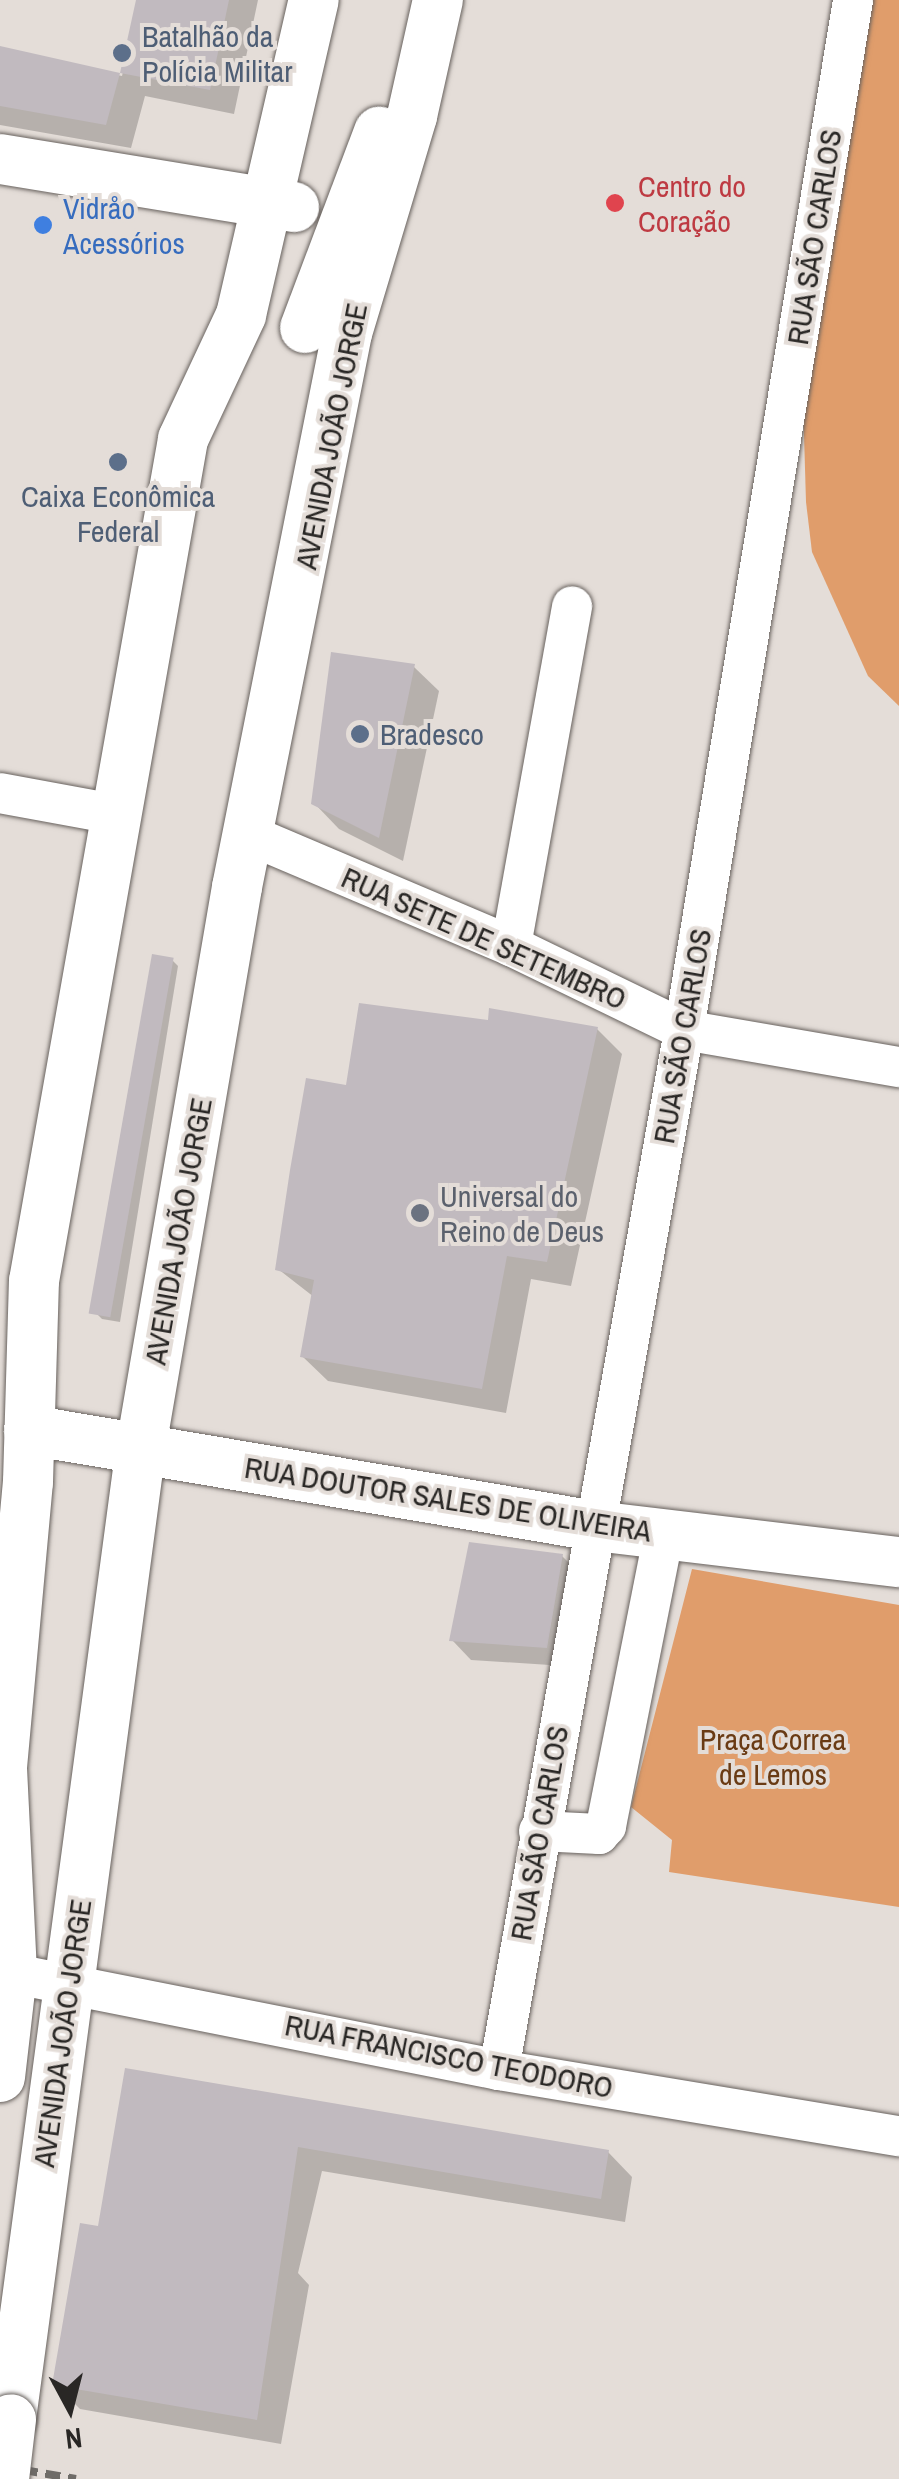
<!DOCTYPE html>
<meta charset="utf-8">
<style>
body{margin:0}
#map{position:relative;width:899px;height:2479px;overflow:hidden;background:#e4ddd8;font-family:"Archivo Narrow",sans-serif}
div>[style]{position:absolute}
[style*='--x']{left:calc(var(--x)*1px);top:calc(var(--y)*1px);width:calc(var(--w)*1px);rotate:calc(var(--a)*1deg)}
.green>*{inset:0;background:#e09d6b}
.shadow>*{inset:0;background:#0003}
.building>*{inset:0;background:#c1babf;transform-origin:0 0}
.roads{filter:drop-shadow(0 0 2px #68625e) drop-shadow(0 0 2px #68625e)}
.minor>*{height:40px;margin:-20px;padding:0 20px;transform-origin:20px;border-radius:20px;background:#fff}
.major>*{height:50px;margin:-25px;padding:0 25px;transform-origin:25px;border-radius:25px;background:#fff}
.rail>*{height:8px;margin-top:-4px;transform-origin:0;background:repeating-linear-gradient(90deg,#6f6c68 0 15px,transparent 0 23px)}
.bridges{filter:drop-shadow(0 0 2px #68625e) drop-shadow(0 0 2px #68625e)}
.major-bridge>*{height:50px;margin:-25px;padding:0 25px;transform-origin:25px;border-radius:25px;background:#fff}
.dots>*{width:28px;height:28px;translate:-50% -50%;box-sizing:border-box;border:5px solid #e4ddd8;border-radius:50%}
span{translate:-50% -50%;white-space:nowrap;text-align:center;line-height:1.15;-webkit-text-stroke:8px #e4ddd8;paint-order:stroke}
.service-label{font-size:30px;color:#4e5e75}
.left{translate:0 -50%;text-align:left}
.health-label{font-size:30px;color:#be3a42}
.shop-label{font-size:30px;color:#366cbe}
.street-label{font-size:30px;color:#292725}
.worship-label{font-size:30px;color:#5b616d}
.park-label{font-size:30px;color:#6a3b14}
.north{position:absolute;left:20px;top:2359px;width:100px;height:100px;-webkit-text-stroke:8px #e4ddd8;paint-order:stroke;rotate:173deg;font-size:28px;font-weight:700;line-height:40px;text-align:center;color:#292725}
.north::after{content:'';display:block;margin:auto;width:35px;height:45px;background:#292725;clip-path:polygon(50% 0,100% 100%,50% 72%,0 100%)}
</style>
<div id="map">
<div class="green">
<div style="clip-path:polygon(859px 0,899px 0,899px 706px,868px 676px,812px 552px,806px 502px,803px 401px)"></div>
<div style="clip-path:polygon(692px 1569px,899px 1605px,899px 1907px,669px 1872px,672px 1840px,631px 1807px)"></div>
</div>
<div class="shadow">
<div style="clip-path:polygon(139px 0,258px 0,234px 114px,145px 96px,131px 148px,0 125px,0 49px,122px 76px)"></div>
<div style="clip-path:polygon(414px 667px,439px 691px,403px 861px,339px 829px,314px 803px)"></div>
<div style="clip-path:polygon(172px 960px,178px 966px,120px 1322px,102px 1319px,96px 1313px)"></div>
<div style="clip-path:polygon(491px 1023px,597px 1029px,622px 1054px,571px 1286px,531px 1279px,506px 1413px,328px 1381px,303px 1357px,314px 1297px,278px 1269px,348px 1088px)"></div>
<div style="clip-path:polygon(562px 1556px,581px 1575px,565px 1666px,471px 1660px,452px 1640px)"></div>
<div style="clip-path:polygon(127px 2070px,608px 2152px,632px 2177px,625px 2222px,322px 2171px,298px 2273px,309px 2285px,281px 2444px,80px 2409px,55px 2384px,100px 2229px)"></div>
</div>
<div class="building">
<div style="clip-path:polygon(136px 0,229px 0,210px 90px,120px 73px)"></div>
<div style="clip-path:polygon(0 46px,120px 73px,106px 125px,0 106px)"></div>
<div style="clip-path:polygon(331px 652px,415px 664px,379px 838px,311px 804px)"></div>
<div style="left:152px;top:954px;width:22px;height:365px;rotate:10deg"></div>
<div style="clip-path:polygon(359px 1003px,488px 1020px,489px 1008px,598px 1027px,547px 1262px,507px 1256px,482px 1389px,300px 1357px,314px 1280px,275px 1270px,290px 1170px,306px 1078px,346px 1085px)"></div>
<div style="clip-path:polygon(469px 1542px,563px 1554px,547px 1648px,449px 1641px)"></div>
<div style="clip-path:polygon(125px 2068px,609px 2150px,601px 2199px,298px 2147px,257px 2420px,52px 2385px,80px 2223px,98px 2226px)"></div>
</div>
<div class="roads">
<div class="minor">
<div style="--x:0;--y:793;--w:116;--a:10.4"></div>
<div style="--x:247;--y:834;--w:287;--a:23"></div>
<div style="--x:511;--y:946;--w:192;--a:25.9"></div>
<div style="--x:684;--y:1030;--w:218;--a:9.8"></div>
<div style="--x:511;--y:946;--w:345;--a:-79.8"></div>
<div style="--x:539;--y:1831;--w:60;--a:2.9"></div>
<div style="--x:599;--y:1834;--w:11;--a:-49"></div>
<div style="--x:606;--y:1826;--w:298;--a:-78.8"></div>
<div style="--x:0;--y:1971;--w:509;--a:11.22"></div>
<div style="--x:499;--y:2070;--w:405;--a:9.4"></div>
<div style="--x:499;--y:2070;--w:1056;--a:-79.91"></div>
<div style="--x:684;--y:1030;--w:1044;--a:-80.68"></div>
</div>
<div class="major">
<div style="--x:0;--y:159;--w:298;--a:9.3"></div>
<div style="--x:305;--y:328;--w:210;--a:-69.3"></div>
<div style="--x:29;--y:1430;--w:574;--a:9.63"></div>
<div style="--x:595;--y:1526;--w:306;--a:6.8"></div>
<div style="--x:0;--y:2077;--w:105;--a:-83.4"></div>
<div style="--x:12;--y:1973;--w:206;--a:-92.8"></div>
<div style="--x:2;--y:1767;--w:286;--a:-84.8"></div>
<div style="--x:28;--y:1482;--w:201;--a:-88.3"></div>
<div style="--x:34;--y:1281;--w:855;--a:-79.96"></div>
<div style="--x:183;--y:439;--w:137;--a:-64.9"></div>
<div style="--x:241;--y:315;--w:323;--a:-77"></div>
<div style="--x:11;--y:2419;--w:981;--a:-82.38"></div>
<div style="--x:141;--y:1447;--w:568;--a:-80.27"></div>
<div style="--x:237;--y:887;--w:565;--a:-78.77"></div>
<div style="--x:347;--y:333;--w:227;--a:-73.3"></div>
<div style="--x:412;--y:116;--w:119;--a:-77.4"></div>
</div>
</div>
<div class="rail">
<div style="--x:0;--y:2466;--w:77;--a:9.7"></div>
</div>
<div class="bridges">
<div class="major-bridge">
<div style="--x:4;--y:2479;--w:60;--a:-83.3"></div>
</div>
</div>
<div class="dots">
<div style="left:122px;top:53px;background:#5c6f8a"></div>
<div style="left:615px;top:203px;background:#e0444e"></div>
<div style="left:43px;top:225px;background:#3f7fe0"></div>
<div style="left:118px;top:462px;background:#5c6f8a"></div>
<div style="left:360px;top:734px;background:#5c6f8a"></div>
<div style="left:420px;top:1213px;background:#6b7280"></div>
</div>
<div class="service-label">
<span class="left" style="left:142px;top:53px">Batalhão da<br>Polícia Militar</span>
<span style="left:118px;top:513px">Caixa Econômica<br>Federal</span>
<span class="left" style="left:380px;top:734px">Bradesco</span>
</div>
<div class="health-label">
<span class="left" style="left:638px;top:203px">Centro do<br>Coração</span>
</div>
<div class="shop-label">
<span class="left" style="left:63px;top:225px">Vidråo<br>Acessórios</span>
</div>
<div class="street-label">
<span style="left:814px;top:237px;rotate:-81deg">RUA SÃO CARLOS</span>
<span style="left:331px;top:436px;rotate:-79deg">AVENIDA JOÃO JORGE</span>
<span style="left:484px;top:938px;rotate:24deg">RUA SETE DE SETEMBRO</span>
<span style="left:682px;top:1036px;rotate:-80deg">RUA SÃO CARLOS</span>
<span style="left:178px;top:1231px;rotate:-80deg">AVENIDA JOÃO JORGE</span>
<span style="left:448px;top:1499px;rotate:9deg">RUA DOUTOR SALES DE OLIVEIRA</span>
<span style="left:539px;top:1833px;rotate:-80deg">RUA SÃO CARLOS</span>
<span style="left:62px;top:2033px;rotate:-82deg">AVENIDA JOÃO JORGE</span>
<span style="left:449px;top:2056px;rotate:11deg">RUA FRANCISCO TEODORO</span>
</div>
<div class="worship-label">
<span class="left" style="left:440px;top:1213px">Universal do<br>Reino de Deus</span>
</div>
<div class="park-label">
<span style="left:773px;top:1756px">Praça Correa<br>de Lemos</span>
</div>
<div class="north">N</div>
</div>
